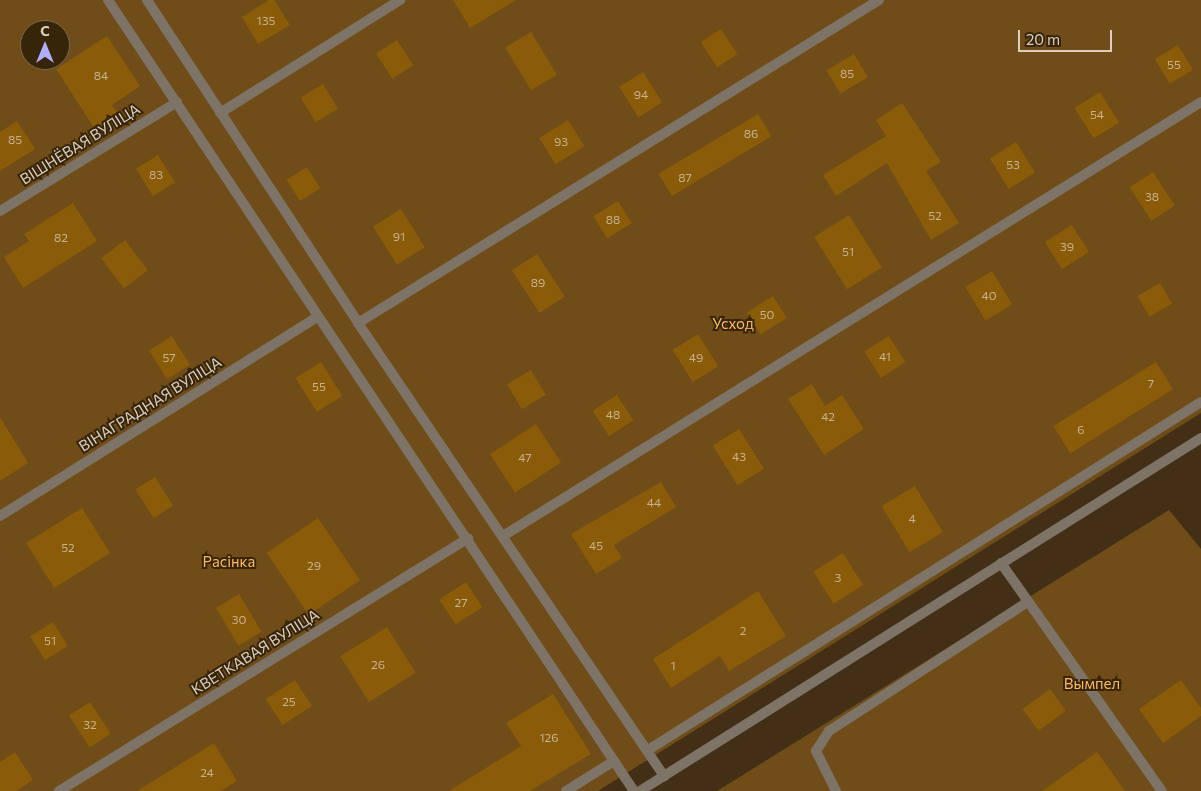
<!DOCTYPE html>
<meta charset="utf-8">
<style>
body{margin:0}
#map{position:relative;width:1201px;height:791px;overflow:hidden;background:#422f15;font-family:Commissioner,sans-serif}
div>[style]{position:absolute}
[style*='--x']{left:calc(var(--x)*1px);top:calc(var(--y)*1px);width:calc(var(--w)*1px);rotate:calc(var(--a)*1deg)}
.green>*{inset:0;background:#704d18}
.building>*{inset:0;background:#8a5b08;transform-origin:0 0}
.service>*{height:10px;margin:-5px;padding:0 5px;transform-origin:5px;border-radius:5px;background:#7d7367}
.minor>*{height:10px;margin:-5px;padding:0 5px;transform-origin:5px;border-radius:5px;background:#7d7367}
span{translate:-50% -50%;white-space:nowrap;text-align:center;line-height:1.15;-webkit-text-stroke:4px #37250a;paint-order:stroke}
.number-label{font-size:12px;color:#c7b292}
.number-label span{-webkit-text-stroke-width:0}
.street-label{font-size:15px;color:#dbcfc0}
.park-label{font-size:15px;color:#febb5b}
.north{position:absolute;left:20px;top:20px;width:50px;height:50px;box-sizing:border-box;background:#37250a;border:1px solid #796953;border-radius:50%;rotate:0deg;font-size:14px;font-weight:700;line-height:20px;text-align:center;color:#dbcfc0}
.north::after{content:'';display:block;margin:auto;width:18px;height:22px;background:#aeaefa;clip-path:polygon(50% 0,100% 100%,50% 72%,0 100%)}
.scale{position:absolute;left:1018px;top:30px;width:94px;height:22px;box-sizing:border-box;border:2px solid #dbcfc0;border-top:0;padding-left:6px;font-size:15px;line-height:18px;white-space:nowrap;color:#dbcfc0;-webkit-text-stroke:4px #37250a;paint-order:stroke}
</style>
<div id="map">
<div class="green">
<div style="clip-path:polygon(evenodd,0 0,1201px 0,1201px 413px,598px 791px,0 791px,0 0,30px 30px,60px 30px,60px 60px,30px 60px,30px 30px)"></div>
<div style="clip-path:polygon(1169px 510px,1201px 549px,1201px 791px,717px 791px)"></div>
</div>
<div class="building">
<div style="clip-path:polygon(269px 0,274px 0,290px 25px,258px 44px,242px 17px)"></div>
<div style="clip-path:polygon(453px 0,516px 0,470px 28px)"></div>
<div style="left:721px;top:29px;width:30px;height:24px;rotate:57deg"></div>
<div style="left:531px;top:32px;width:50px;height:30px;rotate:59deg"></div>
<div style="clip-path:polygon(107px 36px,140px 86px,112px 105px,121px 118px,98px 134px,56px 69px)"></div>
<div style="left:397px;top:40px;width:30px;height:25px;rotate:57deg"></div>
<div style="left:1178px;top:45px;width:29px;height:27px;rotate:59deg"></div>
<div style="left:854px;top:54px;width:27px;height:32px;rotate:59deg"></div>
<div style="left:643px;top:72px;width:36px;height:28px;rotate:58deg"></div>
<div style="left:323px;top:84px;width:29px;height:26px;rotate:59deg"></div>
<div style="left:1100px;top:92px;width:36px;height:30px;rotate:58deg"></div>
<div style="clip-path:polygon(902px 103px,941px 162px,926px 171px,959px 223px,931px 240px,887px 163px,836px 196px,823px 175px,886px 136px,876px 120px)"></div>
<div style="left:758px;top:114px;width:26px;height:116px;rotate:59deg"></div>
<div style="left:568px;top:120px;width:31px;height:34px;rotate:58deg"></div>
<div style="clip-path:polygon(17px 121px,35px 149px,0 171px,0 132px)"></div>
<div style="left:1016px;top:142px;width:36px;height:31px;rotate:58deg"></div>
<div style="left:158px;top:155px;width:32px;height:26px;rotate:58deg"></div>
<div style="left:307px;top:167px;width:25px;height:24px;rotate:58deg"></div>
<div style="left:1153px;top:172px;width:40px;height:28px;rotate:57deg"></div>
<div style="left:618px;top:201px;width:26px;height:29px;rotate:58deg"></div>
<div style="clip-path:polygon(73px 203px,97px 241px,23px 288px,4px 257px,29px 241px,24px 234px)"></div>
<div style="left:401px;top:209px;width:45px;height:33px;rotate:58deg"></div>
<div style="left:849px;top:215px;width:62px;height:41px;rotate:58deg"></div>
<div style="left:1072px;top:225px;width:32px;height:32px;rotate:58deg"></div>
<div style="left:125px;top:240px;width:38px;height:30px;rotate:53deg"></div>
<div style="left:537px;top:254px;width:51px;height:30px;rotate:57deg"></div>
<div style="left:992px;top:271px;width:39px;height:31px;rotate:59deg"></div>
<div style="left:1160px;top:283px;width:24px;height:26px;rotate:60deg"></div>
<div style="left:773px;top:296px;width:26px;height:31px;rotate:58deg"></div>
<div style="left:698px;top:334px;width:38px;height:30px;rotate:58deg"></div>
<div style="left:172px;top:336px;width:34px;height:27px;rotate:58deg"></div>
<div style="left:889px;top:336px;width:31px;height:29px;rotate:58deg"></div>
<div style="left:321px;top:362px;width:40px;height:30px;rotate:58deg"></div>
<div style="left:1156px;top:362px;width:32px;height:121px;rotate:58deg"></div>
<div style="left:531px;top:370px;width:29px;height:28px;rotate:59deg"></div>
<div style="clip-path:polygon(812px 384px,825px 406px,842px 395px,864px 429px,824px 455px,788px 399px)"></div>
<div style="left:617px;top:395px;width:30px;height:29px;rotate:57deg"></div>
<div style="clip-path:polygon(0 417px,28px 463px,0 481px)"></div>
<div style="left:536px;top:424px;width:46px;height:55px;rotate:57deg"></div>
<div style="left:739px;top:429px;width:47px;height:31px;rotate:58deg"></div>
<div style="left:155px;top:477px;width:34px;height:23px;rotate:58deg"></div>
<div style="clip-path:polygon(661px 482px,676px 507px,614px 545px,622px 558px,596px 574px,571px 534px)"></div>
<div style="left:915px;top:486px;width:54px;height:39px;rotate:59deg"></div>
<div style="left:82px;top:508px;width:53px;height:66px;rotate:58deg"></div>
<div style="left:318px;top:518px;width:75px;height:62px;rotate:56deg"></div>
<div style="left:843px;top:553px;width:38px;height:35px;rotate:58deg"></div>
<div style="left:466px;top:582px;width:30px;height:32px;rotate:57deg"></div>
<div style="clip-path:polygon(758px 591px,786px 636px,729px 671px,720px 656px,671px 688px,653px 659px)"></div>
<div style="left:239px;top:594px;width:44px;height:27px;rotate:59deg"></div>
<div style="left:53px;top:622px;width:28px;height:27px;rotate:58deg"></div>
<div style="left:387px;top:627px;width:54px;height:55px;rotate:58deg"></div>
<div style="left:295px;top:680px;width:31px;height:35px;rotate:57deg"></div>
<div style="clip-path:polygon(1181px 680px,1201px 708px,1201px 716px,1163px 743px,1139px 709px)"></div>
<div style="left:1050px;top:689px;width:27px;height:34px;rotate:54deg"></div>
<div style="clip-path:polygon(553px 694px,591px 754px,530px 791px,449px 791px,521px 746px,506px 723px)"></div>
<div style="left:90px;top:702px;width:38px;height:25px;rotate:57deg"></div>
<div style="clip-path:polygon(214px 743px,237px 781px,221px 791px,137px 791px)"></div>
<div style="clip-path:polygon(15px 752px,33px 780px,16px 791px,0 791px,0 762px)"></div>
<div style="clip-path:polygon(1097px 752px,1125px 791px,1042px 791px)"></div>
</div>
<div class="service">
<div style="--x:108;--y:0;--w:950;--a:56.38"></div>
<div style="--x:147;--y:0;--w:386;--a:56.8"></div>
<div style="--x:358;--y:323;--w:547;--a:55.96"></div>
<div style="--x:220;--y:113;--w:213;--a:-32.1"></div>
<div style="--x:0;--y:211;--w:208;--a:-31.6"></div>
<div style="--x:358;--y:323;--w:613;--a:-31.8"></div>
<div style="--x:0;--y:516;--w:373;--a:-32.1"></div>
<div style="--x:503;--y:536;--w:822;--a:-31.87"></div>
<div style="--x:1001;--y:563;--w:279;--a:54.8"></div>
<div style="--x:648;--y:750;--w:653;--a:-32.18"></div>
<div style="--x:59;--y:791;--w:481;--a:-31.7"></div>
<div style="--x:566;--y:791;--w:57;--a:-32"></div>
<div style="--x:836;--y:791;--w:45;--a:-116.6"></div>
<div style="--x:816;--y:751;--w:24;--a:-57"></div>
<div style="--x:829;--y:731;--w:237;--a:-33"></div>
</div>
<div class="minor">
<div style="--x:640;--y:791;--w:663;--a:-32.18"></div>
</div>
<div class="number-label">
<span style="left:266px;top:21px">135</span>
<span style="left:1174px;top:65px">55</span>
<span style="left:847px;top:74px">85</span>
<span style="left:101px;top:76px">84</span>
<span style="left:641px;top:95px">94</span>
<span style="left:1097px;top:115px">54</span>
<span style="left:751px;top:134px">86</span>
<span style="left:15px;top:140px">85</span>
<span style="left:561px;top:142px">93</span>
<span style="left:1013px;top:165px">53</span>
<span style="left:156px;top:175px">83</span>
<span style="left:685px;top:178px">87</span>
<span style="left:1152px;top:197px">38</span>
<span style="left:935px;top:216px">52</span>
<span style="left:613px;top:220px">88</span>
<span style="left:399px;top:237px">91</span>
<span style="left:61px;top:238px">82</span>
<span style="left:1067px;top:247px">39</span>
<span style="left:848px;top:252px">51</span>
<span style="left:538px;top:283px">89</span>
<span style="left:989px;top:296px">40</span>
<span style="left:767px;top:315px">50</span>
<span style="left:885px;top:357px">41</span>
<span style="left:169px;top:358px">57</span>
<span style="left:696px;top:358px">49</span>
<span style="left:1151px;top:384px">7</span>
<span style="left:319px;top:387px">55</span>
<span style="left:613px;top:415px">48</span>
<span style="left:828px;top:417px">42</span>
<span style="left:1081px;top:430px">6</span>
<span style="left:739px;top:457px">43</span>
<span style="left:525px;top:458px">47</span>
<span style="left:654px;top:503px">44</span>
<span style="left:912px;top:519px">4</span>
<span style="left:596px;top:546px">45</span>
<span style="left:68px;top:548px">52</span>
<span style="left:314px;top:566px">29</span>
<span style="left:838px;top:578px">3</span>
<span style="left:461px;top:603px">27</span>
<span style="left:239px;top:620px">30</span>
<span style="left:743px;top:631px">2</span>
<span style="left:50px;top:641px">51</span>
<span style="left:378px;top:665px">26</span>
<span style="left:673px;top:666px">1</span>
<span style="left:289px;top:702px">25</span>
<span style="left:90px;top:725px">32</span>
<span style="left:549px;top:738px">126</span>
<span style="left:207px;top:773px">24</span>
</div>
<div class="street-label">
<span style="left:80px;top:144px;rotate:-32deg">ВІШНЁВАЯ ВУЛІЦА</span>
<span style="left:150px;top:404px;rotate:-32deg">ВІНАГРАДНАЯ ВУЛІЦА</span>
<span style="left:255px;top:652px;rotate:-32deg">КВЕТКАВАЯ ВУЛІЦА</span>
</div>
<div class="park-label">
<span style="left:733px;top:324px">Усход</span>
<span style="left:229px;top:562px">Расінка</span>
<span style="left:1092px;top:684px">Вымпел</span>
</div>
<div class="north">С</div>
<div class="scale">20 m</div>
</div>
